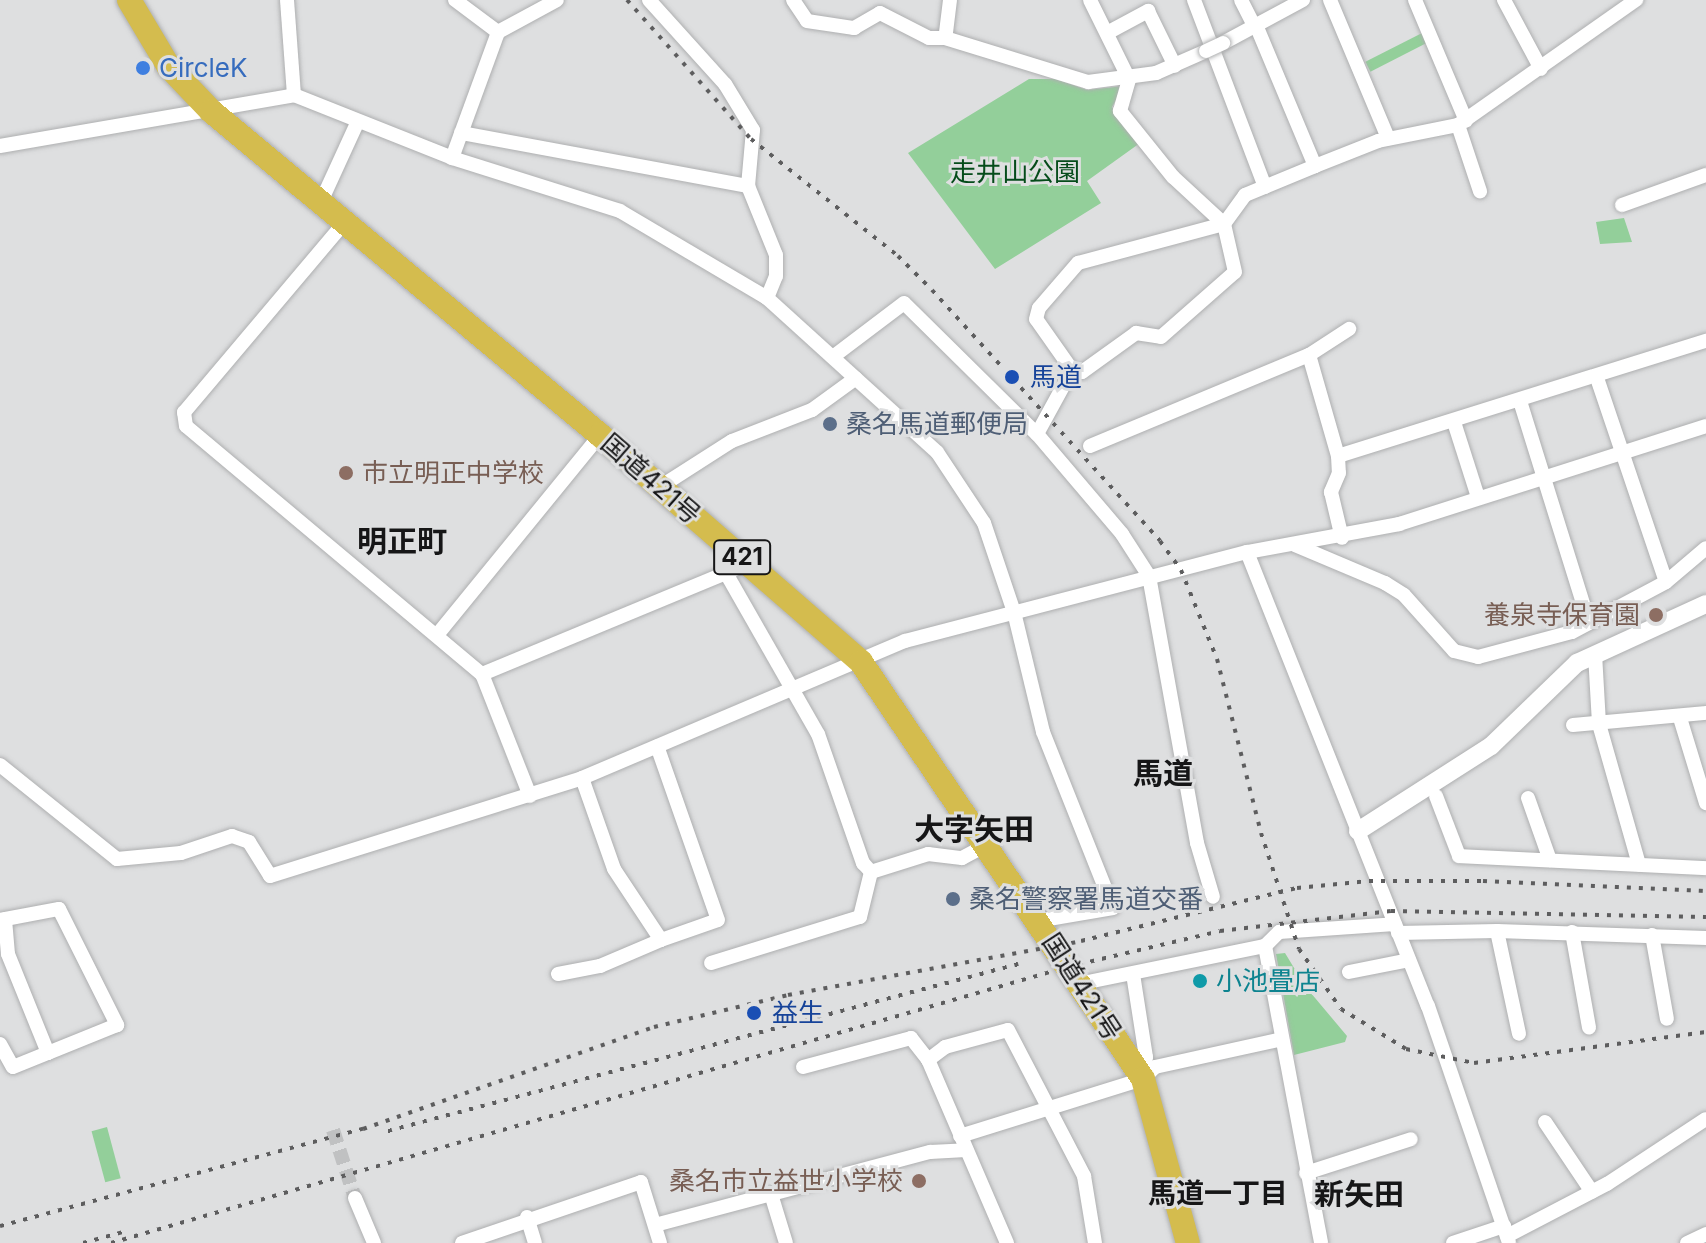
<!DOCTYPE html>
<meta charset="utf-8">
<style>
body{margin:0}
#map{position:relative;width:1706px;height:1243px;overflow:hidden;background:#dedfe0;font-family:Inter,"Noto Sans JP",sans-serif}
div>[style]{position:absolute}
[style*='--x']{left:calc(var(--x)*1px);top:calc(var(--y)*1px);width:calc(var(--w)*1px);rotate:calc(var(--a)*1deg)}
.green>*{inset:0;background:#93cf9a;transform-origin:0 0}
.minor-tunnel>*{height:14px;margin-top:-7px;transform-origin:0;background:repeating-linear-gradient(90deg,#c0c1c2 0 14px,transparent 0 21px)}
.roads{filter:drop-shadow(0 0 2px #aeafb0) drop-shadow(0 0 2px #aeafb0)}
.minor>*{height:14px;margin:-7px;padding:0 7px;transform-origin:7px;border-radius:7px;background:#fff}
.tertiary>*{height:18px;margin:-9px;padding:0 9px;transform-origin:9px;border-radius:9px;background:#fff}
.trunk>*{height:24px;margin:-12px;padding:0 12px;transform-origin:12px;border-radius:12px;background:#d4bc4e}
.rail>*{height:4px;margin-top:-2px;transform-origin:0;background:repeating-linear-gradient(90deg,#5d5d5e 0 4px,transparent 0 12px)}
.bridges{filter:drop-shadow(0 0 2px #aeafb0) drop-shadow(0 0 2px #aeafb0)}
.minor-bridge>*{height:14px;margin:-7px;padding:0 7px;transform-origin:7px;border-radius:7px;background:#fff}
.dots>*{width:22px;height:22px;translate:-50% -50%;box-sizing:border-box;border:4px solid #dedfe0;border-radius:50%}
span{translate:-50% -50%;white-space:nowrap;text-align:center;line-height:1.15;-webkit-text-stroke:6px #dedfe0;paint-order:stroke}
.shield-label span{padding:2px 6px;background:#dedfe0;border:2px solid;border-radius:6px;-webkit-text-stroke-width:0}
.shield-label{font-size:24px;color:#161617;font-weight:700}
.shop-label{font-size:26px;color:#366cbe}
.left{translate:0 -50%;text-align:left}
.park-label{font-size:26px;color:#054c1a}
.transit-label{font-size:26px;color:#164399}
.service-label{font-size:26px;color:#4e5e75}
.education-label{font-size:26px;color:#785e54}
.right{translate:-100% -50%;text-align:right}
.street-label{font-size:26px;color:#161617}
.culture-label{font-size:26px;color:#0d838f}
.neighbourhood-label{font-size:28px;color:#161617;font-weight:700}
.quarter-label{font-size:30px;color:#161617;font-weight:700}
</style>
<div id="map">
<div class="green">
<div style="left:1426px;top:31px;width:11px;height:68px;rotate:63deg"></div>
<div style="clip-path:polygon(1029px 79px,1056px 79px,1087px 90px,1124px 86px,1112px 107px,1140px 143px,1087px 181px,1101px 203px,995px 269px,908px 153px)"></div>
<div style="clip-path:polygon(1624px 218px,1632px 242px,1600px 244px,1596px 222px)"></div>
<div style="clip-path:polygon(1285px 953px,1305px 986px,1347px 1036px,1345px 1042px,1294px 1055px,1276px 954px)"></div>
<div style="left:107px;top:1127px;width:53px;height:16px;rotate:75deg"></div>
</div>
<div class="minor-tunnel">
<div style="--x:333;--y:1130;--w:71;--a:72.1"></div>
</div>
<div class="roads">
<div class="minor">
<div style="--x:287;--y:0;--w:95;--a:85.8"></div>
<div style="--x:455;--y:0;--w:54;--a:36.7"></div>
<div style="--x:498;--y:32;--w:67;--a:-28.5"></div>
<div style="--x:649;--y:0;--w:113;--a:47.9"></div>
<div style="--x:725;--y:84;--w:54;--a:58.7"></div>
<div style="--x:753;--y:130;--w:56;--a:95.1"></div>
<div style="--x:748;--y:186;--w:74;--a:67.9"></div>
<div style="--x:776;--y:255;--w:21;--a:90"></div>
<div style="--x:776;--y:276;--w:24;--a:112"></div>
<div style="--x:793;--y:0;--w:25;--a:56"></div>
<div style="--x:807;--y:21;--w:48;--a:8.5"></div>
<div style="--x:854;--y:28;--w:30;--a:-30"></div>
<div style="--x:880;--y:13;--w:55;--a:27"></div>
<div style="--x:929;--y:38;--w:16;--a:0"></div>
<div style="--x:950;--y:0;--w:38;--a:97"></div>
<div style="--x:945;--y:38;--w:150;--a:17.1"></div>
<div style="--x:1088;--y:82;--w:69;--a:-7.5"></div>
<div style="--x:1156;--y:73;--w:55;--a:-23.7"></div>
<div style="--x:1194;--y:0;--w:200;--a:69.2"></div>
<div style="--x:1241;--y:0;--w:29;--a:63"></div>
<div style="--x:1330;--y:0;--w:150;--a:67.2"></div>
<div style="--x:1415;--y:0;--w:131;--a:67.1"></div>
<div style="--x:1504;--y:0;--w:78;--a:61.8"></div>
<div style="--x:1256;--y:25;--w:153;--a:67.3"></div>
<div style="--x:1107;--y:33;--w:47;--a:-28.2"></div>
<div style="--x:1148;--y:11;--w:61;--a:63.9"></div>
<div style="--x:1223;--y:43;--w:91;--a:-28.3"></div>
<div style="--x:1458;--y:125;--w:70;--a:71.6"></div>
<div style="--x:461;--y:133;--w:292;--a:10.5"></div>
<div style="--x:0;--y:146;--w:298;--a:-9.8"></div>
<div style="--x:294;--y:95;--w:170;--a:21.7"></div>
<div style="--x:452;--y:158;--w:176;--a:17.5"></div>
<div style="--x:620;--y:211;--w:171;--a:30.6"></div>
<div style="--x:767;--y:298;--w:229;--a:42.2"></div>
<div style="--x:937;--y:452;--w:85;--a:56.5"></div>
<div style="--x:984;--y:523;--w:94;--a:71.4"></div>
<div style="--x:1014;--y:612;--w:123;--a:76.4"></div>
<div style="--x:1043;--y:732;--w:189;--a:68.3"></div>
<div style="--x:1113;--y:908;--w:76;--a:170.2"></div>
<div style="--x:452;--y:158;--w:134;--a:-69.9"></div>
<div style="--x:320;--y:204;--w:91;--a:-65.4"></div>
<div style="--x:1622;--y:205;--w:89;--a:-19.7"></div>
<div style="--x:344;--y:223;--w:248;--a:130.2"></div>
<div style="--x:184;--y:412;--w:14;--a:82"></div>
<div style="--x:186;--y:426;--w:386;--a:40"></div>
<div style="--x:482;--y:674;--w:131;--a:68.5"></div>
<div style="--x:906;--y:305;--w:184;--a:44.6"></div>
<div style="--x:1037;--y:434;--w:131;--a:49.6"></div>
<div style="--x:1122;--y:534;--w:50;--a:57.3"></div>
<div style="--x:1149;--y:576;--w:271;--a:79.8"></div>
<div style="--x:1197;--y:843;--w:56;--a:73.5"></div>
<div style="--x:1309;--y:355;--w:105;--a:74"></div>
<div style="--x:1338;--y:456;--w:17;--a:87"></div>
<div style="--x:1339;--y:473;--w:21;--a:113"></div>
<div style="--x:1331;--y:492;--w:47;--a:76.6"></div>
<div style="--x:834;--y:356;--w:88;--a:-37.1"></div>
<div style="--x:1072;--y:370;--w:10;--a:11"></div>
<div style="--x:1082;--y:372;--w:67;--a:-35.8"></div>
<div style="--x:1136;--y:333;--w:25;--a:9"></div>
<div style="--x:1161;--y:337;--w:98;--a:-41.3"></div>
<div style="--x:1235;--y:272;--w:49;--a:-102.9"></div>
<div style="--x:1224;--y:224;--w:69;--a:-137.3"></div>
<div style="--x:1173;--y:177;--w:85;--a:-128.8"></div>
<div style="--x:1120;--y:111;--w:33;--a:-74"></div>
<div style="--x:1129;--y:79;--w:88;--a:-116.3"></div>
<div style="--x:1597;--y:378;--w:215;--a:71.3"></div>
<div style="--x:1520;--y:401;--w:232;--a:72.7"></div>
<div style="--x:1454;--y:422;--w:79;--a:72.3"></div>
<div style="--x:1037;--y:434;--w:73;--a:-61.3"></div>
<div style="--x:1072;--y:370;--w:62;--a:-125.2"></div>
<div style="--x:1036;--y:319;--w:11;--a:-75"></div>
<div style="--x:1039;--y:308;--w:60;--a:-49.1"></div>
<div style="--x:1078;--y:263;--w:151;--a:-15"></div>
<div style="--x:1224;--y:224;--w:36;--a:-54"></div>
<div style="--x:1245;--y:195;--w:76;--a:-22.5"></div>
<div style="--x:1315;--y:166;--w:68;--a:-21.6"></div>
<div style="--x:1378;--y:141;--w:82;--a:-11.3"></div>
<div style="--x:1458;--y:125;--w:218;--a:-35.1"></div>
<div style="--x:1090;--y:446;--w:237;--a:-22.6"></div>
<div style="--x:1309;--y:355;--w:48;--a:-33"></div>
<div style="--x:1338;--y:456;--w:386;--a:-17.4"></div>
<div style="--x:660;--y:487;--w:85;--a:-32.6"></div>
<div style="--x:732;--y:441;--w:86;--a:-21.2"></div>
<div style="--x:812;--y:410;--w:54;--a:-36"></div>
<div style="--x:1295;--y:545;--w:98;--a:22.9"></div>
<div style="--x:1385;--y:583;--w:22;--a:32"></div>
<div style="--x:1404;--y:595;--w:75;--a:48.2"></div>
<div style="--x:1454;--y:651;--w:25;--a:14"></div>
<div style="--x:1478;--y:657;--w:97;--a:-14.9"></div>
<div style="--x:1572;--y:632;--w:106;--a:-28"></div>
<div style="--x:1666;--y:582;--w:52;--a:-40.4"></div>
<div style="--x:1247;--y:552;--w:489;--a:68.3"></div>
<div style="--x:1428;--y:1006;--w:250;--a:71.1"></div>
<div style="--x:726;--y:573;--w:185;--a:60.3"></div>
<div style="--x:818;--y:734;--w:137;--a:70.8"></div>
<div style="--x:863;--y:863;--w:12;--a:48"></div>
<div style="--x:871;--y:872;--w:60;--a:-17.5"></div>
<div style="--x:928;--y:854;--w:34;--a:7"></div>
<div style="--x:962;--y:858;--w:27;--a:-28"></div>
<div style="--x:437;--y:635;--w:258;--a:-50.8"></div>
<div style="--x:1595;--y:654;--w:70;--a:86.7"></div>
<div style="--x:1599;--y:724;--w:146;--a:74.1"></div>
<div style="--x:482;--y:674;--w:272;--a:-22.5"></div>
<div style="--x:1680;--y:718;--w:89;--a:73"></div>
<div style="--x:1573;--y:725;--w:134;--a:-5.2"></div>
<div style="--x:0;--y:765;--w:150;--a:38.8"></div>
<div style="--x:117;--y:859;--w:64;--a:-5.4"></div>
<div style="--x:181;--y:853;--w:54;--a:-18.4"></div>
<div style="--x:232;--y:836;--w:18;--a:19"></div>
<div style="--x:249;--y:842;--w:40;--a:58"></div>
<div style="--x:270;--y:876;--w:327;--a:-17.4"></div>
<div style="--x:582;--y:778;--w:351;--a:-23"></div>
<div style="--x:905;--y:641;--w:353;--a:-14.6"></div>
<div style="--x:1247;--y:552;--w:155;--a:-10.4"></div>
<div style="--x:1399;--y:524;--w:322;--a:-17.7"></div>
<div style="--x:582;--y:778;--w:96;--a:70.6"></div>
<div style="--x:614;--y:869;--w:85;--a:56.5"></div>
<div style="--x:661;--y:940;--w:60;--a:-19.3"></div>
<div style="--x:718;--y:920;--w:184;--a:-109.3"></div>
<div style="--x:1436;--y:796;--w:64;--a:69"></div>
<div style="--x:1459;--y:856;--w:247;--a:2.8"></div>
<div style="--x:1528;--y:798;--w:66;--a:70.5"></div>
<div style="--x:0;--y:920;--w:60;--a:-10.6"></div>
<div style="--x:59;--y:909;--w:130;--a:63.4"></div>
<div style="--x:117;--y:1025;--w:74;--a:157.9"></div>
<div style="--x:1497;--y:931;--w:209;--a:1.9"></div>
<div style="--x:1572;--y:932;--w:97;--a:79.9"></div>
<div style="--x:1398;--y:933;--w:99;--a:-1.2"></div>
<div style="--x:1497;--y:931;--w:105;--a:77.9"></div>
<div style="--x:1652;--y:935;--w:85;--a:79.9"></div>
<div style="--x:1265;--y:946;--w:302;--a:79.3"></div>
<div style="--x:711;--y:963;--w:156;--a:-17.2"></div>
<div style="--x:860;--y:917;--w:46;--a:-76.3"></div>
<div style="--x:1349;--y:972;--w:61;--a:-11.3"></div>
<div style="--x:558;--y:974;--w:43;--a:-10.8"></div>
<div style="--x:600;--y:966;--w:66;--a:-23.1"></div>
<div style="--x:1133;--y:974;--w:84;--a:81.1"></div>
<div style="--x:1146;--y:1057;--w:17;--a:118"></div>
<div style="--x:1078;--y:984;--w:191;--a:-11.5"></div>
<div style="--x:1265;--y:946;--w:20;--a:-45"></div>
<div style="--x:1279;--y:932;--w:116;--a:-3.9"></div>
<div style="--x:0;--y:1044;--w:26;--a:61"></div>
<div style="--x:13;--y:1067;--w:38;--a:-22"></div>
<div style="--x:48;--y:1053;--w:107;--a:-112"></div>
<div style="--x:8;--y:954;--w:35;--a:-95"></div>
<div style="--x:803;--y:1067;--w:112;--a:-15"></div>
<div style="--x:911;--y:1038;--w:28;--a:52"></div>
<div style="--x:1545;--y:1122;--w:84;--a:56.1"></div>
<div style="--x:960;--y:1136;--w:192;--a:-17.3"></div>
<div style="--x:1143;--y:1079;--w:17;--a:-45"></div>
<div style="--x:1155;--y:1067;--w:130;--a:-12.4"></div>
<div style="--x:1306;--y:1173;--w:110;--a:-17.9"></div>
<div style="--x:771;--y:1194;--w:51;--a:73"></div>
<div style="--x:355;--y:1198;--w:49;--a:67.1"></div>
<div style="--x:527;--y:1217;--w:27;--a:73"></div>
<div style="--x:655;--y:1225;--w:285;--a:-14.9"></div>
<div style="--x:930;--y:1152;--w:36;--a:-3"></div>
<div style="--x:1507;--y:1236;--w:113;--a:-27.5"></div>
<div style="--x:1607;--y:1184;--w:118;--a:-33.3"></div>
<div style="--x:462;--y:1243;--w:189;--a:-18.8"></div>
<div style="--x:641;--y:1182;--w:64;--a:72.7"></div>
<div style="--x:1007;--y:1243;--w:199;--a:-113.3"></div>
<div style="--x:928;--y:1060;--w:21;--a:-37"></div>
<div style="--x:945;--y:1047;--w:65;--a:-15.1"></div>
<div style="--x:1008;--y:1030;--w:165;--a:62.5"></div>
<div style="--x:1084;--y:1176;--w:68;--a:80.7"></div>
<div style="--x:1453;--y:1243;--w:54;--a:-18.4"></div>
<div style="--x:1687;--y:1243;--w:21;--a:-25"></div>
</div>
<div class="tertiary">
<div style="--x:1358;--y:831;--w:158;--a:-32.6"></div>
<div style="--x:1491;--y:746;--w:120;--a:-44"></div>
<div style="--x:1577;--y:663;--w:142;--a:-24.6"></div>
</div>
<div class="trunk">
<div style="--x:129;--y:0;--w:78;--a:59.2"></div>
<div style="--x:169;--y:67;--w:61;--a:46.3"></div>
<div style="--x:211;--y:111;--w:506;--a:39.79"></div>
<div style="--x:600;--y:435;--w:346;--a:41"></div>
<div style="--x:861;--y:662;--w:503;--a:55.93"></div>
<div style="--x:1143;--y:1079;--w:170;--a:74.7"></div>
</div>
</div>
<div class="rail">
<div style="--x:627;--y:0;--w:186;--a:48.3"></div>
<div style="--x:751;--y:139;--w:188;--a:38.5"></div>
<div style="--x:898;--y:256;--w:48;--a:45"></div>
<div style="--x:932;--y:290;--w:339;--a:47.7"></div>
<div style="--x:1160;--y:541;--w:36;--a:54"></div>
<div style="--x:1181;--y:570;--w:96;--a:68"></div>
<div style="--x:1217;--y:659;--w:179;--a:75.8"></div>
<div style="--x:1261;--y:833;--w:122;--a:71.9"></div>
<div style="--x:1299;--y:949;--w:73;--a:55"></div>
<div style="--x:1341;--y:1009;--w:76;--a:31.6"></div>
<div style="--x:1406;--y:1049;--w:69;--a:11.6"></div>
<div style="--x:1474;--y:1063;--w:234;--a:-7.6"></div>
<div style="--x:388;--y:1131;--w:660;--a:-14.84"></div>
<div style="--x:0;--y:1226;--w:376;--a:-15"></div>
<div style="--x:363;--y:1129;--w:308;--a:-19.3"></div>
<div style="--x:654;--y:1027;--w:138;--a:-13.4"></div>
<div style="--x:788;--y:995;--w:298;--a:-10.4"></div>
<div style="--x:1081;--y:941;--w:222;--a:-13.8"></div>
<div style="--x:1297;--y:888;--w:72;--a:-5.6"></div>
<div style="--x:1369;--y:881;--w:114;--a:0"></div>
<div style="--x:1483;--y:881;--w:223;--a:2.6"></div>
<div style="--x:83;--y:1243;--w:41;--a:-15.4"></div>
<div style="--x:111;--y:1243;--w:995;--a:-16.1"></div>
<div style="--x:1067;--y:967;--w:157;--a:-13.2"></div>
<div style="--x:1220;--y:931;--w:172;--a:-6.7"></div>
<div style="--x:1391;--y:911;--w:315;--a:1.1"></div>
</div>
<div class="bridges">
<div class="minor-bridge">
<div style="--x:1206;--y:51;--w:19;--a:-25"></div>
</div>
</div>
<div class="dots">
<div style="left:143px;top:68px;background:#3f7fe0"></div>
<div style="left:1012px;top:377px;background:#1a4fb4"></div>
<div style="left:830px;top:424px;background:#5c6f8a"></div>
<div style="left:346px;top:473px;background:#8d6e63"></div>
<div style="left:1656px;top:615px;background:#8d6e63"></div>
<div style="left:953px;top:899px;background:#5c6f8a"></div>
<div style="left:1200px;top:981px;background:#0f9aa8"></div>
<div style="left:754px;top:1013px;background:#1a4fb4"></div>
<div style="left:919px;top:1181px;background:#8d6e63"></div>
</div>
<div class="shield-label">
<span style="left:742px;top:557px">421</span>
</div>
<div class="shop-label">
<span class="left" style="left:159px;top:68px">CircleK</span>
</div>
<div class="park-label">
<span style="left:1015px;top:172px">走井山公園</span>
</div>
<div class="transit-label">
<span class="left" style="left:1030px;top:377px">馬道</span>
<span class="left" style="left:772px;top:1013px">益生</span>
</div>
<div class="service-label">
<span class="left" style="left:846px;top:424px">桑名馬道郵便局</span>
<span class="left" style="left:969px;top:899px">桑名警察署馬道交番</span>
</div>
<div class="education-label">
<span class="left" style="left:362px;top:473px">市立明正中学校</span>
<span class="right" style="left:1640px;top:615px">養泉寺保育園</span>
<span class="right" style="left:903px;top:1181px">桑名市立益世小学校</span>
</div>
<div class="street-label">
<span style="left:651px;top:479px;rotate:41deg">国道421号</span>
<span style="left:1082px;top:987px;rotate:57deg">国道421号</span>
</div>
<div class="culture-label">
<span class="left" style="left:1216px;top:981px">小池畳店</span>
</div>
<div class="neighbourhood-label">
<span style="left:1218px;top:1193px">馬道一丁目</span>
</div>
<div class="quarter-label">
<span style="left:402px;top:541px">明正町</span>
<span style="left:1163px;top:773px">馬道</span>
<span style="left:974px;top:829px">大字矢田</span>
<span style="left:1359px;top:1194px">新矢田</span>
</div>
</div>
